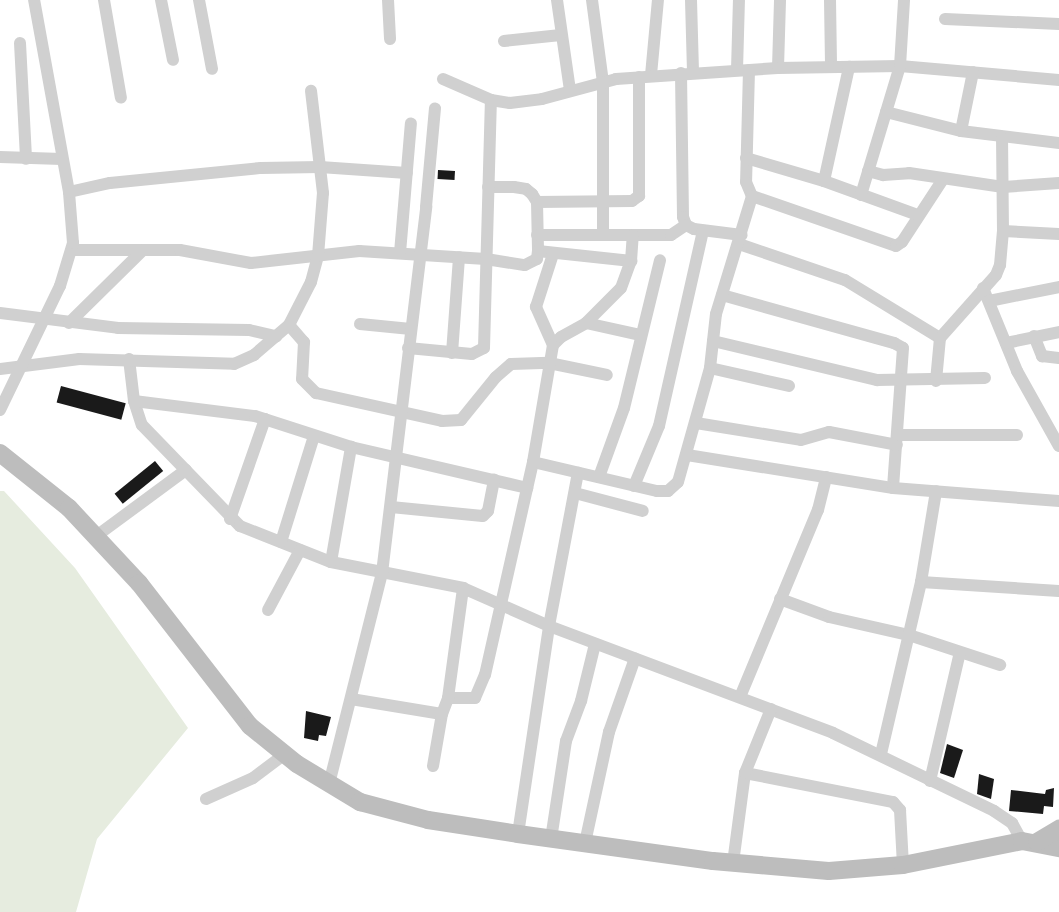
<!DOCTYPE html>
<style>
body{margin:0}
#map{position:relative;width:1059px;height:912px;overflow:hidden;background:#fff;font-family:"PT Sans Narrow",sans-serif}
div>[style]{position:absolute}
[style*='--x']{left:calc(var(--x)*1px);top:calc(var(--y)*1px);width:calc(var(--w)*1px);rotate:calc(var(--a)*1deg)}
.green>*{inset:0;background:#e6ecdf}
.building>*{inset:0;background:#1a1a1a;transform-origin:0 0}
.street>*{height:12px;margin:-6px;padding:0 6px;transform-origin:6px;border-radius:6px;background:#d0d0d0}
.secondary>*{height:18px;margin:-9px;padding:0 9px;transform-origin:9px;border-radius:9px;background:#bdbdbd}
span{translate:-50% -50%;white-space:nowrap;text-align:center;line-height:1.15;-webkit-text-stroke:5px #fff;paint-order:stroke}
</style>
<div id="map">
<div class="green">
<div style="clip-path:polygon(0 491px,4px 491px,75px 568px,188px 728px,97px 839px,76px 912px,0 912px)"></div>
</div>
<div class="building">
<div style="left:438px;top:170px;width:17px;height:9px;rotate:3deg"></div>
<div style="left:61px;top:386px;width:67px;height:17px;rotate:15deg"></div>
<div style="left:155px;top:461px;width:13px;height:52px;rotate:51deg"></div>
<div style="clip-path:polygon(306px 711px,331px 717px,326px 736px,319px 735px,318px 741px,304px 738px)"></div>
<div style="clip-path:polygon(947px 744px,963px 750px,954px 778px,940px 773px)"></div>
<div style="clip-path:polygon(979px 774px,994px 779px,991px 799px,977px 794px)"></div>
<div style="clip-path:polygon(1054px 788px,1053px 807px,1044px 806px,1043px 814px,1009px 811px,1011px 790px,1045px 794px,1046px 790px)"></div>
</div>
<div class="street">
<div style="--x:104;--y:0;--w:99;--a:80.2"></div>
<div style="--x:161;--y:0;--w:61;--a:78.7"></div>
<div style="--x:199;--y:0;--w:70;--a:79.3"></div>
<div style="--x:388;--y:0;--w:39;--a:87"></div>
<div style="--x:557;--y:0;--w:91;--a:81.8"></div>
<div style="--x:592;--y:0;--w:83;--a:82.4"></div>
<div style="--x:603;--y:82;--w:153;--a:90"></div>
<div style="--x:691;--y:0;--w:73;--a:88.4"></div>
<div style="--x:830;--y:0;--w:66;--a:89.1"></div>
<div style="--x:945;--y:19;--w:114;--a:2.5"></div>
<div style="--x:504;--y:41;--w:57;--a:-6"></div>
<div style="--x:20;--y:43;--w:116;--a:87"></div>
<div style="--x:778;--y:68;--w:68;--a:-88.3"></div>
<div style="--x:737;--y:70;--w:70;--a:-88.4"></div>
<div style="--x:749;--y:70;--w:112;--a:91.5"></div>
<div style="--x:746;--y:182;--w:15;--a:67"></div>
<div style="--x:752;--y:196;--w:152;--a:19.1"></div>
<div style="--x:896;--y:246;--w:7;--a:-34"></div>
<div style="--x:902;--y:242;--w:75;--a:-56.9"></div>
<div style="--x:681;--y:73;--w:144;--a:89.2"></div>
<div style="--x:683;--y:217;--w:9;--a:69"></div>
<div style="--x:686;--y:225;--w:9;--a:27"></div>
<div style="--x:694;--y:229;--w:48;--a:7.1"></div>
<div style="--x:651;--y:75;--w:75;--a:-84.7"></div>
<div style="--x:443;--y:79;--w:52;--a:23.6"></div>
<div style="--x:491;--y:100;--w:19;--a:9"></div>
<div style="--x:510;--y:103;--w:32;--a:-7"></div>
<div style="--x:542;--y:99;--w:77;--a:-15.1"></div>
<div style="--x:616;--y:79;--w:162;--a:-3.9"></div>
<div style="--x:778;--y:68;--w:122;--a:-0.9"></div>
<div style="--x:900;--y:66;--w:160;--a:5"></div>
<div style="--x:886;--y:112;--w:77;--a:14.2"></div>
<div style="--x:961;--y:131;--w:99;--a:7"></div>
<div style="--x:961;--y:131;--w:60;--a:-78.5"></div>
<div style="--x:0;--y:157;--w:62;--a:1.8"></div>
<div style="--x:746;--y:158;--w:81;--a:16.4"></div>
<div style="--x:824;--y:181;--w:100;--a:19.9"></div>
<div style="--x:868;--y:171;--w:16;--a:15"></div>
<div style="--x:883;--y:175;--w:26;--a:-4"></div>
<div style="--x:909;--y:173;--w:95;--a:8.5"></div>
<div style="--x:1003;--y:187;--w:56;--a:-4.1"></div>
<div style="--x:824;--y:181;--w:117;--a:-77.6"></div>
<div style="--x:488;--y:187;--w:26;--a:0"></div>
<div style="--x:514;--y:187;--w:12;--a:9"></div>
<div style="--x:526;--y:189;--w:8;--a:40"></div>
<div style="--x:532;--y:194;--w:9;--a:58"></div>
<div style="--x:537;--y:202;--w:49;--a:88.8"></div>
<div style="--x:538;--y:251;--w:94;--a:6.1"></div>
<div style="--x:69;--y:192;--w:42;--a:-12.4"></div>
<div style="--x:110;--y:183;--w:152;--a:-5.7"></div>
<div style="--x:261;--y:168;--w:59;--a:-1"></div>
<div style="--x:320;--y:167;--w:87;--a:3.9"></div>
<div style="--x:861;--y:195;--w:135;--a:-73.2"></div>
<div style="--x:900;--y:66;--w:66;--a:-86.5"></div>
<div style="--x:537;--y:202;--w:95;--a:-0.6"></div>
<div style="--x:632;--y:201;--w:9;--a:-36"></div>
<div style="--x:639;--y:196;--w:119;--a:-90"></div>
<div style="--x:1003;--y:231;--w:56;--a:3.1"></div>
<div style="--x:537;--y:235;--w:134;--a:0"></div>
<div style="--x:671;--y:235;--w:18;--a:-34"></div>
<div style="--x:739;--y:244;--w:112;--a:18.8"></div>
<div style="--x:845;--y:280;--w:111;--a:31.4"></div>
<div style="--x:72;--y:250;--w:108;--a:0"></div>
<div style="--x:180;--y:250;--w:72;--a:10.4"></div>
<div style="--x:251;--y:263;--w:109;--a:-6.3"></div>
<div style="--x:359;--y:251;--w:127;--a:3.6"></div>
<div style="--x:486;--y:259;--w:39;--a:9"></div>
<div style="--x:525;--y:265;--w:13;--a:-27"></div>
<div style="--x:537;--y:259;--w:8;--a:-83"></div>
<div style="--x:400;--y:253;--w:130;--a:-85.2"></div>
<div style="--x:983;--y:288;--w:90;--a:67.7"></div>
<div style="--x:1017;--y:371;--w:86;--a:60.8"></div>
<div style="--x:722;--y:295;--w:179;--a:15.6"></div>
<div style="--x:894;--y:343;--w:10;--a:29"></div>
<div style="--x:903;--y:348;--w:140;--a:94.1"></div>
<div style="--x:989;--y:301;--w:71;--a:-11.3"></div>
<div style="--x:0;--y:313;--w:119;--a:7.2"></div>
<div style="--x:118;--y:328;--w:131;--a:0.9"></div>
<div style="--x:249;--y:330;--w:28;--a:13"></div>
<div style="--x:69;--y:323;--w:104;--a:-44.6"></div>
<div style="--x:586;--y:323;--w:55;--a:12.5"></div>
<div style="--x:360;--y:324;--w:51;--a:5.6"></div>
<div style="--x:289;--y:325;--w:23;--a:49"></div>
<div style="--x:304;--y:342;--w:37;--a:93"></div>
<div style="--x:302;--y:379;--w:20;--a:45"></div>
<div style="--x:316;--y:393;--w:129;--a:12.5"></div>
<div style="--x:442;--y:421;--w:19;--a:-3"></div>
<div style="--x:461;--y:420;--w:55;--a:-50.9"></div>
<div style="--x:496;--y:377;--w:20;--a:-41"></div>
<div style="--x:511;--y:364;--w:38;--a:-2"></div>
<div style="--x:549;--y:363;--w:59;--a:11.7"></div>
<div style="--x:1034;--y:336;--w:22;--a:68"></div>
<div style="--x:1042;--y:356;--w:17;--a:7"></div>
<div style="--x:713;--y:341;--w:169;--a:13.4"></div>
<div style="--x:877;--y:380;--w:108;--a:-1.1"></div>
<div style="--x:1006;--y:343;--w:54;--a:-11.7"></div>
<div style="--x:553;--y:345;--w:42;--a:-114.1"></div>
<div style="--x:536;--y:307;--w:56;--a:-72.2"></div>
<div style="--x:408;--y:348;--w:64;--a:5.4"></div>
<div style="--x:472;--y:354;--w:13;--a:-27"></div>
<div style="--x:484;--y:348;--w:248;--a:-88.4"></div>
<div style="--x:452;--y:353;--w:96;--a:-85.8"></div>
<div style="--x:129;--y:359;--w:42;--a:83.2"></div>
<div style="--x:134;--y:401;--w:25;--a:72"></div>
<div style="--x:142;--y:425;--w:141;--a:45.9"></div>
<div style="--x:240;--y:526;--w:98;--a:21.6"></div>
<div style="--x:331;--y:562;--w:135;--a:11.1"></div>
<div style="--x:463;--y:588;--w:94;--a:23.8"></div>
<div style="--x:549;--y:626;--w:303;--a:20.6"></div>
<div style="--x:833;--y:733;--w:179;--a:25.8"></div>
<div style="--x:994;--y:811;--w:22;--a:34"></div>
<div style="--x:1012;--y:823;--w:21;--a:61"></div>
<div style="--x:710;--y:368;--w:81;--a:12.8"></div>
<div style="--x:0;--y:369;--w:80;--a:-7.2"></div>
<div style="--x:79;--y:359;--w:155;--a:1.8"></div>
<div style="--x:234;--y:364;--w:22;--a:-24"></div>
<div style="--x:254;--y:355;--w:46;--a:-40.6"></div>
<div style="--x:289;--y:325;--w:48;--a:-62.9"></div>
<div style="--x:311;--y:282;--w:27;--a:-75"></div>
<div style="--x:318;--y:256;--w:63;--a:-85.5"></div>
<div style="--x:323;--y:193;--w:103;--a:-96.7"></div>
<div style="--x:936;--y:381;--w:43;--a:-84.7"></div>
<div style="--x:940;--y:338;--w:84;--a:-48.4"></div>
<div style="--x:996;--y:275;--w:11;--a:-68"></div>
<div style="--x:1000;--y:265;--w:34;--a:-85"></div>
<div style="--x:1003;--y:231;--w:93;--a:-90.6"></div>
<div style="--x:134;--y:401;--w:122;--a:7.1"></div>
<div style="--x:255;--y:416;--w:101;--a:17.9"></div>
<div style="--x:351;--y:447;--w:181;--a:13.1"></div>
<div style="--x:0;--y:410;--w:138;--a:-64.2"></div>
<div style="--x:60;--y:286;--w:45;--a:-73.2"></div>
<div style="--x:73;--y:243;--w:51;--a:-94.5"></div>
<div style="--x:69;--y:192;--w:195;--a:-100.3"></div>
<div style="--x:696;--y:423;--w:106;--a:9.2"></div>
<div style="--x:801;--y:440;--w:29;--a:-16"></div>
<div style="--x:829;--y:432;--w:69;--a:10.8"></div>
<div style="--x:898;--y:435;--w:119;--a:0"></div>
<div style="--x:687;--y:455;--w:209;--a:9.1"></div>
<div style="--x:893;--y:488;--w:167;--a:4.5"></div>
<div style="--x:533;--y:462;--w:127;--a:13.2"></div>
<div style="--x:657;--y:491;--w:11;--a:0"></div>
<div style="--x:668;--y:491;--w:13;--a:-42"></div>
<div style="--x:678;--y:482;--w:118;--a:-74.3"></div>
<div style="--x:710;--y:368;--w:54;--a:-83.7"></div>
<div style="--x:716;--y:314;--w:123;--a:-73"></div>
<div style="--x:599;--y:477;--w:73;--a:-70.1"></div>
<div style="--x:624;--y:408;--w:152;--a:-76.3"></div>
<div style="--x:634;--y:486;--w:65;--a:-67.4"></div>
<div style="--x:659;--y:426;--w:200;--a:-77.3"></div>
<div style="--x:575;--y:493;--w:70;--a:14.8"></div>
<div style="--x:391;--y:507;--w:92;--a:5.6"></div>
<div style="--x:483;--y:516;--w:7;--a:-45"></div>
<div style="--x:488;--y:511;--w:32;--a:-79"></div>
<div style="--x:230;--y:519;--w:106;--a:-70.7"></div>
<div style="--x:95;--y:537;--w:113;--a:-36.4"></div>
<div style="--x:281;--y:542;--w:111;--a:-72.7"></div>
<div style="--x:331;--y:562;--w:117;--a:-80.1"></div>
<div style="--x:921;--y:582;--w:138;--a:3.7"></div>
<div style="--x:780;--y:599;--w:52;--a:20.2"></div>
<div style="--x:829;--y:617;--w:82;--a:12.7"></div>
<div style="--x:909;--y:635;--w:96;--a:18.2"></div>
<div style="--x:268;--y:610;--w:68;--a:-61.9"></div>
<div style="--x:740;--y:697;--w:203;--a:-67.4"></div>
<div style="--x:818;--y:510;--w:34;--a:-76"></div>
<div style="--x:448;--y:698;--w:27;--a:0"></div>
<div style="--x:475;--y:698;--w:25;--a:-67"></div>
<div style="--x:485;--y:675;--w:218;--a:-77.3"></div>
<div style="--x:533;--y:462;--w:119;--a:-80.3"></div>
<div style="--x:553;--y:345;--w:11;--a:-45"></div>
<div style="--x:561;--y:337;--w:29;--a:-29"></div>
<div style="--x:586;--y:323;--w:49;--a:-45"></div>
<div style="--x:621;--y:288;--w:29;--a:-70"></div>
<div style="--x:631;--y:261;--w:26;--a:-86"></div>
<div style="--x:351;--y:699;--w:92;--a:9.4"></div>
<div style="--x:881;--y:754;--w:177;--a:-76.9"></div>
<div style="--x:921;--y:582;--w:92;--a:-80.6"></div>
<div style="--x:433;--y:766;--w:53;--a:-80.2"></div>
<div style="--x:442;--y:714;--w:17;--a:-69"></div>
<div style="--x:448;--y:698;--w:111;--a:-82.2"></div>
<div style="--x:745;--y:773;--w:151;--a:11.1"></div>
<div style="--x:893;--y:802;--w:11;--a:49"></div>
<div style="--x:900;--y:810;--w:55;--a:86.9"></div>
<div style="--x:930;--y:781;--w:132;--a:-76.9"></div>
<div style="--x:329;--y:784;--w:218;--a:-75.9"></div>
<div style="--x:382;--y:573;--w:369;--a:-83.1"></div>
<div style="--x:426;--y:207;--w:99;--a:-84.8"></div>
<div style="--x:206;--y:799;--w:51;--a:-24.1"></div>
<div style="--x:253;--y:778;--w:40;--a:-37"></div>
<div style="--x:518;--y:834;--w:210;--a:-81.5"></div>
<div style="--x:549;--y:626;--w:156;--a:-79.3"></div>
<div style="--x:551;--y:839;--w:99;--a:-81.3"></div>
<div style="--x:566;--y:741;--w:43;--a:-69.4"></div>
<div style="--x:581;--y:701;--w:59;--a:-76.2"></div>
<div style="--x:585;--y:843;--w:114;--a:-77.8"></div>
<div style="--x:609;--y:732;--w:78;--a:-70.6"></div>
<div style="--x:733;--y:863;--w:91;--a:-82.4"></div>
<div style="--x:745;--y:773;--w:69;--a:-67.9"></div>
</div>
<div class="secondary">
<div style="--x:0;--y:453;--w:88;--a:38.6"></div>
<div style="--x:69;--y:508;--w:103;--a:47"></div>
<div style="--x:139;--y:583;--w:181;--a:52.2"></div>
<div style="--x:250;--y:726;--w:60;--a:39"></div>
<div style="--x:297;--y:764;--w:74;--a:31.1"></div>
<div style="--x:360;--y:802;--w:70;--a:14.8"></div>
<div style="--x:428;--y:820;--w:91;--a:8.8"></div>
<div style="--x:518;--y:834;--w:197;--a:7.9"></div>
<div style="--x:713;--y:861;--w:116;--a:4.9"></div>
<div style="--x:829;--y:871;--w:74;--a:-4.6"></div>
<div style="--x:903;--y:865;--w:121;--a:-11.4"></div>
<div style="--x:1022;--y:841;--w:38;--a:11"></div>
<div style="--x:1037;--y:842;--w:26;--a:-31"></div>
</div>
</div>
